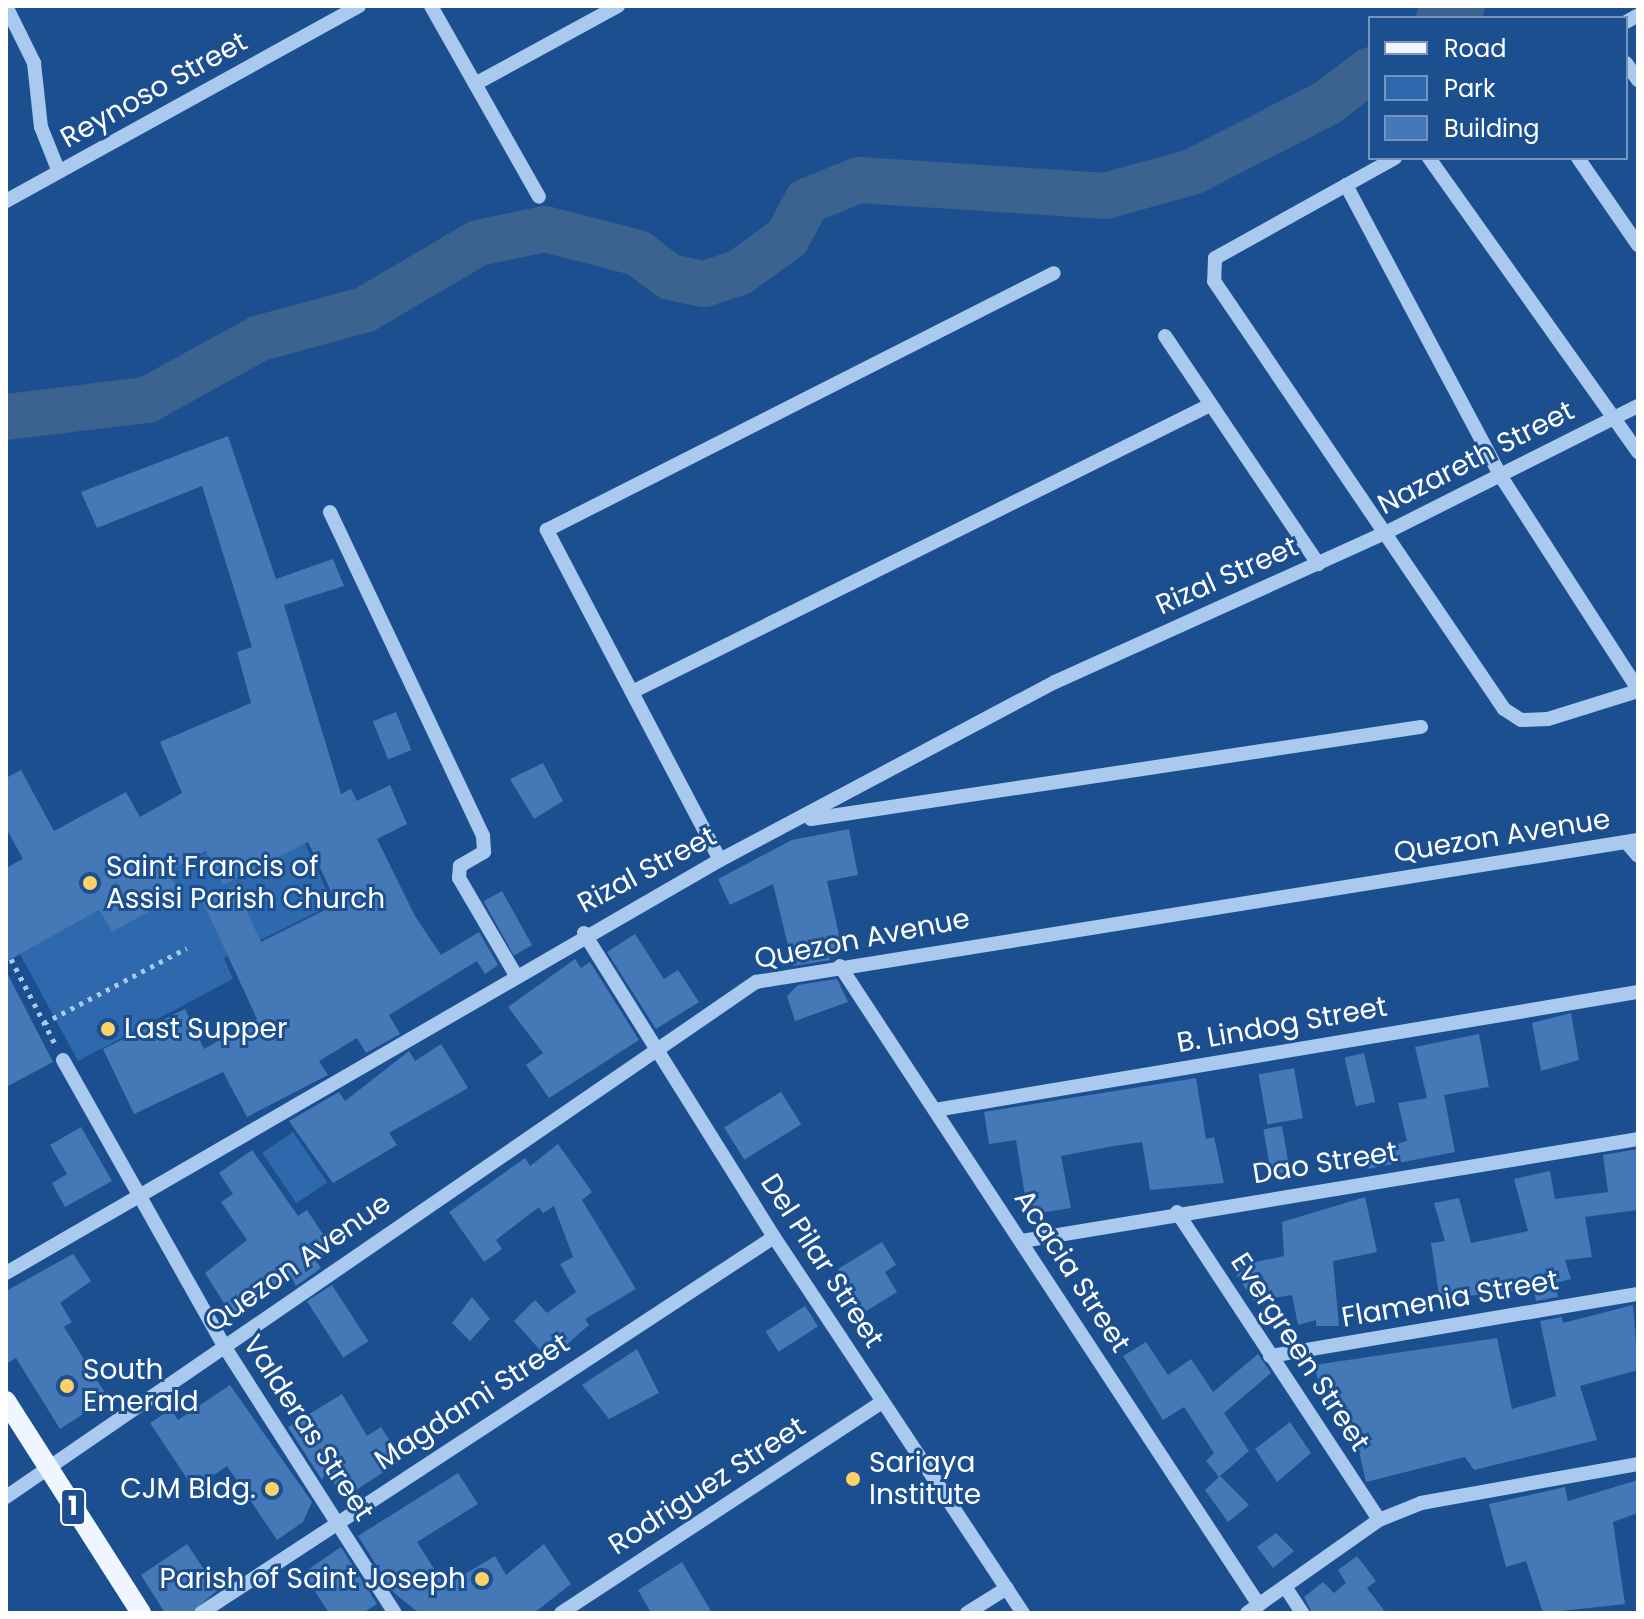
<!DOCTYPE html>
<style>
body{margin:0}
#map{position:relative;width:1644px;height:1619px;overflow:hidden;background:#1b4f8f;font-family:Poppins,sans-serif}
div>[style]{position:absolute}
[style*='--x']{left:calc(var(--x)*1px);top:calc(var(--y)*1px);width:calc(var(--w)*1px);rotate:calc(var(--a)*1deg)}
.green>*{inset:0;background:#2e69ad;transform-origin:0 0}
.river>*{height:46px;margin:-23px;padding:0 23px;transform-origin:23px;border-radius:23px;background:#3c6290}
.building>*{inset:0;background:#4478b7;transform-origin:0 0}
.path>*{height:5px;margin-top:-2.5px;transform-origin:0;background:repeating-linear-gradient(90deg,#a9c9ee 0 4px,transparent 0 10px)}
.minor>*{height:14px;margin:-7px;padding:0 7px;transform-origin:7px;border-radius:7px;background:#a9c9ee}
.major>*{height:20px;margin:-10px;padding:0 10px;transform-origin:10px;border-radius:10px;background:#f0f6ff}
.dots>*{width:22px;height:22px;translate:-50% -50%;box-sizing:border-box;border:4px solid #1b4f8f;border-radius:50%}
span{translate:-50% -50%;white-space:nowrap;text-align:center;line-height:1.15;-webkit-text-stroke:6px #1b4f8f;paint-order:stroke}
.shield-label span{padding:2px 6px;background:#1b4f8f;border:2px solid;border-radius:6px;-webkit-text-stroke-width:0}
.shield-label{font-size:26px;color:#fff;font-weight:700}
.street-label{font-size:28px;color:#fff}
.poi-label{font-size:28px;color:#fff}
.left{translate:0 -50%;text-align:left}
.right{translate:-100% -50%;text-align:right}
.frame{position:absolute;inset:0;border:8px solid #fff;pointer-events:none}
.legend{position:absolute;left:1368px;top:16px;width:260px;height:144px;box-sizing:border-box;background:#1b4f8f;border:2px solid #7695bc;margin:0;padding:10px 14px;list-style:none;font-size:24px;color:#fff}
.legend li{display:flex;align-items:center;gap:16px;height:40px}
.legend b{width:40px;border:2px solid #7695bc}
</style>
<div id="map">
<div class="green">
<div style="clip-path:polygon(289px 809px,333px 904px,224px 958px,233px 979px,78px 1061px,20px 954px,99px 910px,112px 932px,180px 894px,168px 872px)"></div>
<div style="left:293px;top:1132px;width:61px;height:37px;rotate:56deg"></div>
</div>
<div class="river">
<div style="--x:1439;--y:18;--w:26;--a:-28"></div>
<div style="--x:6;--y:417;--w:142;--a:-6.9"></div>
<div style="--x:147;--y:400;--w:129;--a:-28.8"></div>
<div style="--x:260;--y:338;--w:108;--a:-15.1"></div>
<div style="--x:364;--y:310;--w:132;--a:-30.4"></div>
<div style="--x:478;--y:243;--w:68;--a:-11.8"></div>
<div style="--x:545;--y:229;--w:96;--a:14.5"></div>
<div style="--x:638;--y:253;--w:40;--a:37"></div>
<div style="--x:670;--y:277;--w:35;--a:12"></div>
<div style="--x:704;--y:284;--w:38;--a:-18"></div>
<div style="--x:740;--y:272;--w:58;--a:-35.9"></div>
<div style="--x:787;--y:238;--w:42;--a:-61.6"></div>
<div style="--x:807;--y:201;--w:56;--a:-22"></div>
<div style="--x:859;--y:180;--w:247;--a:3.7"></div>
<div style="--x:1105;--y:196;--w:90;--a:-15.4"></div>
<div style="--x:1192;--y:172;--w:152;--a:-27.1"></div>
<div style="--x:1327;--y:103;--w:54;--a:-37.5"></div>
</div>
<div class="building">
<div style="clip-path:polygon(228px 436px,276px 579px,333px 559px,344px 586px,284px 605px,341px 794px,351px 789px,357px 801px,390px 785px,407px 824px,377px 839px,415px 916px,441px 955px,479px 932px,498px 965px,485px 974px,477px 961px,389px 1015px,400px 1034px,366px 1053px,357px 1038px,319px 1061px,328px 1075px,247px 1117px,223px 1072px,134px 1114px,103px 1049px,185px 1009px,204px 1049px,257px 1019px,203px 902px,235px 886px,261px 942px,337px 904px,308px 842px,223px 885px,206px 851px,168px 872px,181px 894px,112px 932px,99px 910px,6px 962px,6px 868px,23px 859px,6px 828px,6px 778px,21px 770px,54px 831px,126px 792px,140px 817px,182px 793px,160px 742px,251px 703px,237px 652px,252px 647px,202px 486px,97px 528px,81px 492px)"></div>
<div style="left:396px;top:712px;width:41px;height:25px;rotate:68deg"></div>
<div style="clip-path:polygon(543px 763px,563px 801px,534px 819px,510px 779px)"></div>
<div style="clip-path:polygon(849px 829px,858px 875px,827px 881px,842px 948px,826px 951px,830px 960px,793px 966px,773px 884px,730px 905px,718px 879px,792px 840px)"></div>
<div style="left:502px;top:891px;width:62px;height:21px;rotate:61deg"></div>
<div style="clip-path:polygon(635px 934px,664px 979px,678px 970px,699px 1002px,656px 1029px,607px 952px)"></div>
<div style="clip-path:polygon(575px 959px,581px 968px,590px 962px,639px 1040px,549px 1098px,526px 1065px,543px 1053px,508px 1007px)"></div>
<div style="clip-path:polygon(6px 971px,53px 1062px,6px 1087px)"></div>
<div style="clip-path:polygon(837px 979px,848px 1002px,795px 1021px,787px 996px,798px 985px)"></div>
<div style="clip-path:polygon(1571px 1013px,1579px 1060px,1541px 1071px,1532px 1023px)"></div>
<div style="clip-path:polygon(1479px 1034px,1489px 1087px,1444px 1095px,1455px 1152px,1367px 1169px,1363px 1154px,1407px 1141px,1398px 1103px,1427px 1098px,1415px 1047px)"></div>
<div style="clip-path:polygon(441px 1044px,468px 1088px,389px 1133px,397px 1145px,333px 1183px,289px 1121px,339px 1092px,345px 1101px,409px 1051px,415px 1061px)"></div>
<div style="left:1364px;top:1053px;width:50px;height:20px;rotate:77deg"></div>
<div style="left:1294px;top:1068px;width:51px;height:36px;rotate:80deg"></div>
<div style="clip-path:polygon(1196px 1078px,1206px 1139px,1214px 1137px,1224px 1183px,1150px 1190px,1142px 1142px,1114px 1146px,1061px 1156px,1071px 1208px,1028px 1215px,1016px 1140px,989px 1144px,984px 1112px)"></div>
<div style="left:781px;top:1092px;width:38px;height:67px;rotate:58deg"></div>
<div style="left:1282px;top:1126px;width:46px;height:19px;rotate:80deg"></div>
<div style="clip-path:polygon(81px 1127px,112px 1181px,65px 1207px,52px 1183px,67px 1174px,50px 1145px)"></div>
<div style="clip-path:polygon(558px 1144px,592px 1192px,582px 1200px,636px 1289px,585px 1319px,589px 1325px,549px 1360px,514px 1321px,535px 1300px,547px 1313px,576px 1292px,560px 1264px,573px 1257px,554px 1206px,543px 1213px,539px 1207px,496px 1240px,502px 1249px,484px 1262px,449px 1212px,525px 1158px,530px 1166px)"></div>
<div style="clip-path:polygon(1638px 1149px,1638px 1210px,1585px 1217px,1592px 1257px,1565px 1260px,1571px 1279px,1555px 1283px,1558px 1297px,1536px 1301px,1534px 1291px,1499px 1291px,1440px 1301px,1431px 1243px,1445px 1241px,1434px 1203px,1459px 1198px,1471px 1243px,1528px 1231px,1514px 1179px,1550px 1171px,1555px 1199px,1608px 1192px,1603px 1155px)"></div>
<div style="clip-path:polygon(252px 1150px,298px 1216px,307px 1210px,332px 1248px,316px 1261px,321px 1268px,296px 1286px,290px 1276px,234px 1319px,205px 1273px,247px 1240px,221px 1202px,233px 1194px,219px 1173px)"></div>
<div style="clip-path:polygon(1365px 1197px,1377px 1252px,1333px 1261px,1339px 1326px,1316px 1326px,1316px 1320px,1298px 1325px,1292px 1295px,1254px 1301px,1231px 1267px,1284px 1256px,1282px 1222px)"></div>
<div style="clip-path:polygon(882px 1242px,896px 1265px,885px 1272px,897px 1292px,855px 1318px,840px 1293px,849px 1288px,838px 1269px)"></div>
<div style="clip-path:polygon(73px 1254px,91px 1281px,60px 1303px,72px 1322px,64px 1327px,108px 1398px,60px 1429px,16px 1358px,6px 1364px,6px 1291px)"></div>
<div style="left:332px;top:1285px;width:67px;height:30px;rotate:57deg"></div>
<div style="clip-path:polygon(472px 1297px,490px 1319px,470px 1341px,452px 1323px)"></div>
<div style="clip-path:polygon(1633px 1305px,1638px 1370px,1580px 1386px,1597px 1440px,1474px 1470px,1465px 1457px,1366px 1482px,1351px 1417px,1342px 1419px,1340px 1405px,1325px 1408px,1314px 1365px,1497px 1338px,1512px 1409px,1556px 1396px,1540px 1321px,1562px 1317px,1563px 1323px)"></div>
<div style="left:805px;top:1306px;width:24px;height:47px;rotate:57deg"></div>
<div style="clip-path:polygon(1146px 1342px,1168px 1375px,1191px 1359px,1213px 1392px,1258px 1354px,1271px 1373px,1224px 1413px,1249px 1451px,1220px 1476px,1249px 1505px,1228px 1522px,1205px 1490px,1219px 1477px,1206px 1461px,1214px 1453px,1184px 1407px,1163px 1420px,1123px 1356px)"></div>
<div style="clip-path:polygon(637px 1349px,659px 1393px,609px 1419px,582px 1385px)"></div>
<div style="clip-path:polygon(230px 1385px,312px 1502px,303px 1522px,277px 1540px,227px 1466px,194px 1489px,150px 1423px,171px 1409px,178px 1420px)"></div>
<div style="clip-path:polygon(342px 1394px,367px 1436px,381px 1427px,402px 1460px,344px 1498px,326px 1471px,322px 1480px,288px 1427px)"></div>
<div style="clip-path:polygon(1290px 1422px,1311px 1453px,1277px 1482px,1255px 1449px)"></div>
<div style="clip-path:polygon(458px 1473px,478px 1504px,417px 1542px,445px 1586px,495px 1556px,506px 1575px,544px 1544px,571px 1584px,534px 1613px,419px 1613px,394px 1593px,358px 1536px)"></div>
<div style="clip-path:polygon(1638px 1480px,1638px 1513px,1613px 1522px,1625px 1604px,1543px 1613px,1526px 1561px,1506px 1567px,1489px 1504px,1565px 1487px,1568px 1501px)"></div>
<div style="clip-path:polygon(1276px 1533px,1294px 1551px,1273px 1568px,1257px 1547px)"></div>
<div style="clip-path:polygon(187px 1544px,218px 1590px,191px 1613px,165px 1613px,141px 1575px)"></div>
<div style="clip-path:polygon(341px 1547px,377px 1604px,363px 1613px,329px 1613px,303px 1573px)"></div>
<div style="clip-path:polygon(1357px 1556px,1376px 1581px,1367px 1588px,1386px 1613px,1312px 1613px,1304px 1597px,1323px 1582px,1334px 1593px,1346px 1583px,1338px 1570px)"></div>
<div style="clip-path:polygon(682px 1562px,712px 1613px,651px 1613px,638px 1590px)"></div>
</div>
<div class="path">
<div style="--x:11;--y:959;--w:96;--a:62.6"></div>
<div style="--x:44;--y:1023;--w:161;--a:-27.7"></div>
</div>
<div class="minor">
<div style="--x:6;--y:6;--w:64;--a:63.8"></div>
<div style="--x:34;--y:63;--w:64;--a:83.8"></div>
<div style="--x:41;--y:127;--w:48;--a:68.2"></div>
<div style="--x:431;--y:6;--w:219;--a:60.5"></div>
<div style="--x:1626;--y:22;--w:13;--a:-29"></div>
<div style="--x:1626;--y:63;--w:21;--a:55"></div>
<div style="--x:475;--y:84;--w:163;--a:-28.6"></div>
<div style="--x:1395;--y:158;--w:206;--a:150.9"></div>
<div style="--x:1215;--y:258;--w:23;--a:92"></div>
<div style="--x:1214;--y:281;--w:517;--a:55.88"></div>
<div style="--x:1504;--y:709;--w:20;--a:33"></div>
<div style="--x:1521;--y:720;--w:27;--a:-2"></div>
<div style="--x:1548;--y:719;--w:94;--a:-17.3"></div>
<div style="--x:1429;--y:158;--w:361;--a:54.6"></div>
<div style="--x:1578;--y:158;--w:106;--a:55.4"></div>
<div style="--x:1346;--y:185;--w:328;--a:62"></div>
<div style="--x:1500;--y:475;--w:255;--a:57.2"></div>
<div style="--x:6;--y:201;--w:403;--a:-28.9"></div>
<div style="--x:1165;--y:336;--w:275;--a:56.1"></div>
<div style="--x:330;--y:512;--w:358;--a:64.7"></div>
<div style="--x:483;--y:836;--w:16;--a:86"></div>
<div style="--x:484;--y:852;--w:28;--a:150"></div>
<div style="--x:460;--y:866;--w:12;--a:95"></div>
<div style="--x:459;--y:878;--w:111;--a:59.7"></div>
<div style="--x:632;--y:692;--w:645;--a:-26.41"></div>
<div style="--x:811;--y:819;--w:617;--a:-8.58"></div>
<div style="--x:1626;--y:842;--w:18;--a:49"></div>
<div style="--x:720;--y:860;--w:373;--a:-117.7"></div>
<div style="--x:547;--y:530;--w:568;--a:-26.88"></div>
<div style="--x:584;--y:933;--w:358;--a:58"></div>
<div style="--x:774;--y:1237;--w:451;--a:56.5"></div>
<div style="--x:840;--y:966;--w:764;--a:56.75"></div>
<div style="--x:63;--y:1060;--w:328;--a:60.6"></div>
<div style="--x:224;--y:1346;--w:317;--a:57.4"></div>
<div style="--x:935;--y:1110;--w:713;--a:-9.53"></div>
<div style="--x:1177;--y:1212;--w:368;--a:56.7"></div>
<div style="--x:1022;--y:1241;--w:624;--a:-9.4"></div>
<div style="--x:6;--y:1273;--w:825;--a:-30.05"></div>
<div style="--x:720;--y:860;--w:379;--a:-28"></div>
<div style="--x:1055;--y:682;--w:367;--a:-24.3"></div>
<div style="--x:1389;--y:531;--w:279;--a:-26.7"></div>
<div style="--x:1270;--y:1356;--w:373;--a:-9.6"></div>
<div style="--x:6;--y:1497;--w:910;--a:-34.48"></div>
<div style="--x:756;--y:982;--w:893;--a:-9.15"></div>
<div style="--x:1286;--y:1588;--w:30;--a:57"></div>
<div style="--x:201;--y:1613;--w:685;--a:-33.27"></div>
<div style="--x:561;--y:1613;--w:384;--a:-33.3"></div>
<div style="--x:967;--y:1613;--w:47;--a:-32"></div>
<div style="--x:1247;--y:1613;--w:161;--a:-35.2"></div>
<div style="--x:1379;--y:1520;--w:45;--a:-22"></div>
<div style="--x:1421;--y:1503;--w:220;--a:-10.2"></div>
</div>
<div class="major">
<div style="--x:6;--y:1401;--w:251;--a:57.5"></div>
</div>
<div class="dots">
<div style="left:90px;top:883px;background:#ffd166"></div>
<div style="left:108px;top:1029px;background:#ffd166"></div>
<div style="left:67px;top:1386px;background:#ffd166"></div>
<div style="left:853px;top:1479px;background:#ffd166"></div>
<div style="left:272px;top:1489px;background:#ffd166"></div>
<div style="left:482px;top:1579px;background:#ffd166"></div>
</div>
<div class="shield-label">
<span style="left:73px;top:1507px">1</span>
</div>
<div class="street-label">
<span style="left:154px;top:90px;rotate:-29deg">Reynoso Street</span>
<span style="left:1476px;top:458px;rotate:-27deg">Nazareth Street</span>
<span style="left:1227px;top:576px;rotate:-24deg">Rizal Street</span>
<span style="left:1502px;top:836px;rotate:-9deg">Quezon Avenue</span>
<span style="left:647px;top:870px;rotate:-28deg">Rizal Street</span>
<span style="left:862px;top:939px;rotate:-11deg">Quezon Avenue</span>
<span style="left:1282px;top:1025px;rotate:-10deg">B. Lindog Street</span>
<span style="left:1325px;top:1163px;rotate:-9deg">Dao Street</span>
<span style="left:822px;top:1261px;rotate:57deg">Del Pilar Street</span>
<span style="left:298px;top:1263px;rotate:-35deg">Quezon Avenue</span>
<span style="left:1072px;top:1271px;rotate:57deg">Acacia Street</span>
<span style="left:1450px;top:1299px;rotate:-10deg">Flamenia Street</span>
<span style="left:1300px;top:1352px;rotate:57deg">Evergreen Street</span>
<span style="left:472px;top:1402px;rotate:-33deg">Magdami Street</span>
<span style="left:308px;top:1428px;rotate:57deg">Valderas Street</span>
<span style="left:707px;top:1486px;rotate:-33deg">Rodriguez Street</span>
</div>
<div class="poi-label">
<span class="left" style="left:106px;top:883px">Saint Francis of<br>Assisi Parish Church</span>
<span class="left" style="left:124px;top:1029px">Last Supper</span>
<span class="left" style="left:83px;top:1386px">South<br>Emerald</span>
<span class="left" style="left:869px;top:1479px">Sariaya<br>Institute</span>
<span class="right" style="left:256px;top:1489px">CJM Bldg.</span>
<span class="right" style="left:466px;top:1579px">Parish of Saint Joseph</span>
</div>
<div class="frame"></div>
<ul class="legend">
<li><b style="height:10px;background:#f0f6ff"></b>Road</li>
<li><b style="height:22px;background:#2e69ad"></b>Park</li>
<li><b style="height:22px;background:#4478b7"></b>Building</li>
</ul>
</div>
